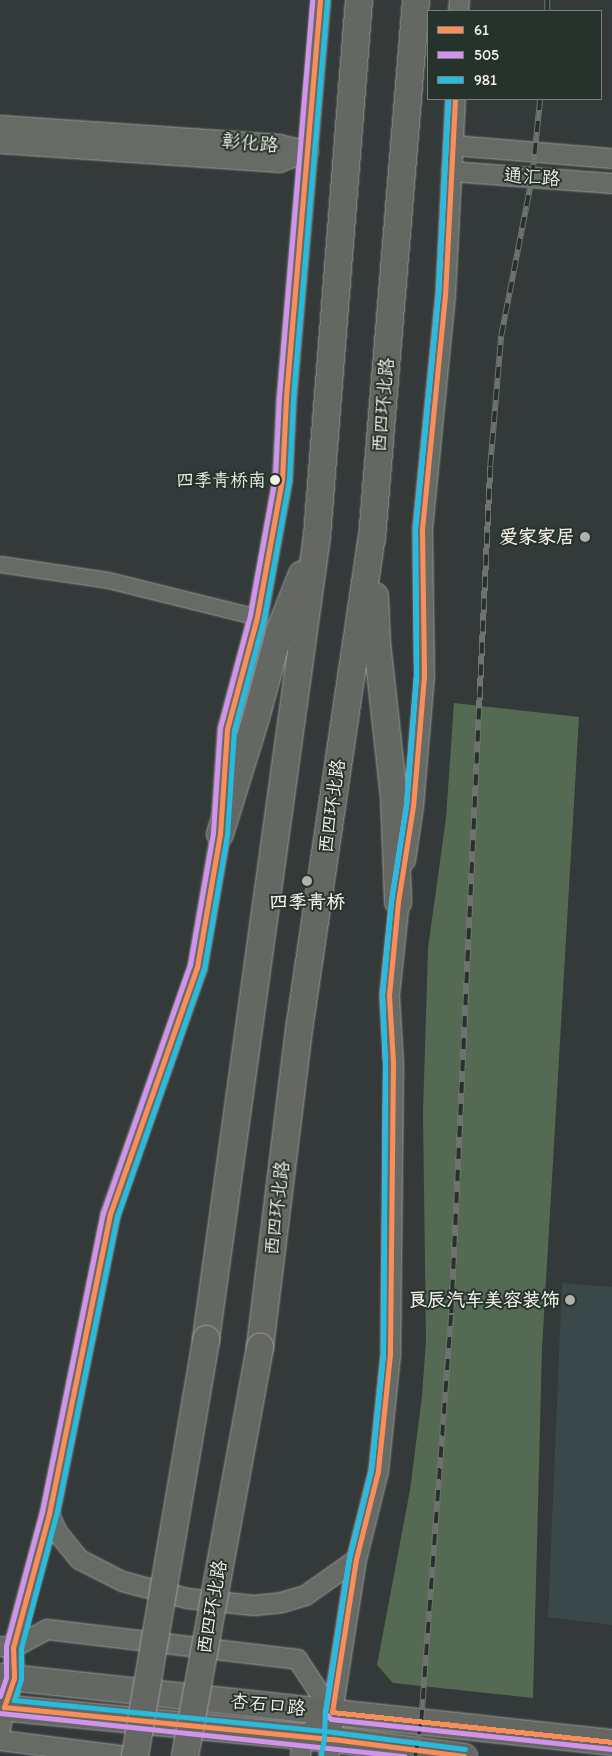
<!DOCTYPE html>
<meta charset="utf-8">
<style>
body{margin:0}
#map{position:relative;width:612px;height:1756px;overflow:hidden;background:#333a39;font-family:Itim,"LXGW WenKai TC",sans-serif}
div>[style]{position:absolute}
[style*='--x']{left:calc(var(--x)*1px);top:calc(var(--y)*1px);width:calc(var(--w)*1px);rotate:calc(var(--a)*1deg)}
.built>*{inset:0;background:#3b4849}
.green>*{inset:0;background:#556a52}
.roads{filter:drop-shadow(0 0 1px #9b9e9b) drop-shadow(0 0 1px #9b9e9b)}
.minor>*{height:15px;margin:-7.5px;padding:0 7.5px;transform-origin:7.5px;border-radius:7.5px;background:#676b66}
.tertiary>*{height:19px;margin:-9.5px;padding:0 9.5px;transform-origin:9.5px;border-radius:9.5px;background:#676b66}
.primary>*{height:25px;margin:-12.5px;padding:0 12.5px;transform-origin:12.5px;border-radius:12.5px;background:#656762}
.trunk>*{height:26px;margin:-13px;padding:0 13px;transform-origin:13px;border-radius:13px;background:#656762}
.rail>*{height:5.5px;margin-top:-2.75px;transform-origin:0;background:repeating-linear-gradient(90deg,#26332d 0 11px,#6f7370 0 22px);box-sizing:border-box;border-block:1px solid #6f7370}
.bridges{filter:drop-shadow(0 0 1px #9b9e9b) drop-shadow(0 0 1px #9b9e9b)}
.trunk-bridge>*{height:26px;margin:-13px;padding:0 13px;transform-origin:13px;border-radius:13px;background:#656762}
.bus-1>*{height:5px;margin:-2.5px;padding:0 2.5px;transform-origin:2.5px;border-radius:2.5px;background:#fa8e5a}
.bus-2>*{height:5px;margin:-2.5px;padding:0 2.5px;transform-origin:2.5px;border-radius:2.5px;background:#d193ec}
.bus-3>*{height:5px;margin:-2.5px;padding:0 2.5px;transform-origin:2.5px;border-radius:2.5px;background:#26bcdd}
.dots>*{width:14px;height:14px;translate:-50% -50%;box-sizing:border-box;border:2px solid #26332d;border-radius:50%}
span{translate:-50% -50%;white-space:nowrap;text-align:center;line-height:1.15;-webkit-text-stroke:4px #26332d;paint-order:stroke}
.bus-label{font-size:18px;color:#f4f1e8}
.right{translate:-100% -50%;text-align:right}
.street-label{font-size:19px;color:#f4f1e8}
.poi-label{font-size:19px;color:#f4f1e8;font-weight:700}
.legend{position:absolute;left:427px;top:10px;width:175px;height:90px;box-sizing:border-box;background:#26332d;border:1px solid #787f78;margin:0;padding:6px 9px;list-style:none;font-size:15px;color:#f4f1e8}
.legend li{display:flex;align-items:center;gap:10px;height:25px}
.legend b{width:25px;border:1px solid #787f78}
</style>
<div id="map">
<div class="built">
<div style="clip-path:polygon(562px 1283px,612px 1287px,612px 1625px,548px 1617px)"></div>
</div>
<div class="green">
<div style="clip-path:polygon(454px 703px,579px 717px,542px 1349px,533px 1698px,393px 1683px,377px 1665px,410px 1490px,422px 1396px,426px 1340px,423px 1113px,428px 948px,446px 818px)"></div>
</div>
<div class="roads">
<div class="minor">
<div style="--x:0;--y:564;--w:109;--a:8.4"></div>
<div style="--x:108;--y:580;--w:154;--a:13.9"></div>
</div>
<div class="tertiary">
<div style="--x:458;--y:11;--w:11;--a:-85"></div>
<div style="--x:0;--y:125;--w:280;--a:3.9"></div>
<div style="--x:279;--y:144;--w:30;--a:14"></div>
<div style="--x:0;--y:143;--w:280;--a:3.9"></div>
<div style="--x:279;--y:162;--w:31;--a:-21"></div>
<div style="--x:453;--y:145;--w:160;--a:4.7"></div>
<div style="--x:451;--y:171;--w:161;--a:4.3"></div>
<div style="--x:405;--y:860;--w:55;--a:-81.6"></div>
<div style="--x:413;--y:806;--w:130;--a:-85.2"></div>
<div style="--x:424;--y:676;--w:147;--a:-90.8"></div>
<div style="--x:422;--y:529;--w:235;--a:-84.4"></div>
<div style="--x:445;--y:295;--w:196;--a:-87.1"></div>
<div style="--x:49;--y:1514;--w:20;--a:66"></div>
<div style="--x:57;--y:1532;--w:35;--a:51"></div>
<div style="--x:79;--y:1559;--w:48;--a:27.1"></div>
<div style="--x:122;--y:1581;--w:67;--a:14.7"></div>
<div style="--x:187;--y:1598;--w:67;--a:6"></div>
<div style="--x:254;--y:1605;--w:27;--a:-6"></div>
<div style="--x:281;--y:1602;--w:25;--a:-16"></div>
<div style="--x:305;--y:1595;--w:62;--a:-35.2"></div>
<div style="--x:0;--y:1646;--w:13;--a:4"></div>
<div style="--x:13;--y:1647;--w:38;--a:-28"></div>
<div style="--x:47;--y:1629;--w:252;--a:6.8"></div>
<div style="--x:297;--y:1659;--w:64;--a:56.6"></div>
<div style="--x:0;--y:1728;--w:21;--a:-79"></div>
<div style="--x:4;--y:1707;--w:31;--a:-71"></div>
<div style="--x:14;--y:1678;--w:31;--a:-92"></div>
<div style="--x:13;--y:1647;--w:138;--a:-74.9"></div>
<div style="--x:49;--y:1514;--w:306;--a:-78.5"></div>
<div style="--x:110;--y:1214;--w:262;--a:-70.6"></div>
<div style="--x:197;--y:967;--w:135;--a:-80.2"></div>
<div style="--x:220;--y:834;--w:105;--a:-86.2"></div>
<div style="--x:227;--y:729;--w:116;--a:-75"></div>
<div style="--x:257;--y:617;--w:140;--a:-79.7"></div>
<div style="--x:282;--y:479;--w:81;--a:-87.2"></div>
<div style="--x:286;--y:398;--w:399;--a:-85.1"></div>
<div style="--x:0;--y:1740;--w:128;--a:7.2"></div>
<div style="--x:300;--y:1756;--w:19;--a:-84"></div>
<div style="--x:302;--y:1737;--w:39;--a:-40"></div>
<div style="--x:328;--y:1756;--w:17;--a:-77"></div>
<div style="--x:332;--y:1739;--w:27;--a:-90"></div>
<div style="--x:332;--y:1712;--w:155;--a:-81.1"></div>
<div style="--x:356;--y:1559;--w:91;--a:-76"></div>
<div style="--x:378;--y:1471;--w:118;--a:-84.1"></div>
<div style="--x:390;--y:1354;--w:291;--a:-89.4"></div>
<div style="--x:393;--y:1063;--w:68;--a:-93.4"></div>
<div style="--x:389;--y:995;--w:106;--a:-84"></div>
</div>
<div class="primary">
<div style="--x:0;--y:1676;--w:616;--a:6.16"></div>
<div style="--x:0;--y:1707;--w:334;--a:5.5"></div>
<div style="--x:332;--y:1739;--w:133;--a:7.3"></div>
</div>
<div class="trunk">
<div style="--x:375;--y:596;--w:47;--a:87.6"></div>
<div style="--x:377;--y:643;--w:154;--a:83.7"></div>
<div style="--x:394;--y:796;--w:106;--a:87.8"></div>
<div style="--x:220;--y:834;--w:121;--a:-72.8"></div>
<div style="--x:256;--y:718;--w:89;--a:-75"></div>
<div style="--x:279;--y:632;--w:62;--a:-68.4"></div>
<div style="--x:206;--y:1339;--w:811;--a:-82.13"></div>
<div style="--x:317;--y:536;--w:538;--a:-85.52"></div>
<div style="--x:260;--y:1347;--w:326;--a:-83"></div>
<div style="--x:300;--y:1023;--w:490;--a:-81.6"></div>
<div style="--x:372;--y:538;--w:540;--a:-85.32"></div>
</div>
</div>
<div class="rail">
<div style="--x:547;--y:11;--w:11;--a:-90"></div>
<div style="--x:415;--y:1756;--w:36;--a:-80"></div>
<div style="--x:421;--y:1721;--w:409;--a:-85.8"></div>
<div style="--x:451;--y:1313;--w:848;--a:-87.36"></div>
<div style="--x:490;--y:466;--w:130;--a:-85.2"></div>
<div style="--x:501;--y:336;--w:163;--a:-79"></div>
<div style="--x:532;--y:176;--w:77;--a:-84.1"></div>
</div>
<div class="bridges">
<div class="trunk-bridge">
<div style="--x:135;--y:1756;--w:423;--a:-80.3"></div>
<div style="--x:185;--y:1756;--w:416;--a:-79.6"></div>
</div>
</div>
<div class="bus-1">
<div style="--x:320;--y:0;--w:399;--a:94.9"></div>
<div style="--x:286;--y:398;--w:81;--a:92.8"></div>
<div style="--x:282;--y:479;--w:140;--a:100.3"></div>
<div style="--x:257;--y:617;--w:116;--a:105"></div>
<div style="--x:227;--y:729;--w:105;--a:93.8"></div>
<div style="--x:220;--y:834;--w:135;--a:99.8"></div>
<div style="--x:197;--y:967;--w:262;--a:109.4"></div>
<div style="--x:110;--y:1214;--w:306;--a:101.5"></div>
<div style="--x:49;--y:1514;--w:138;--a:105.1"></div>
<div style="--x:13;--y:1647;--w:31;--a:88"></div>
<div style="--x:14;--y:1678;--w:31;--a:109"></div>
<div style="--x:4;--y:1707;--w:330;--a:5.6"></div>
<div style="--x:332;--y:1739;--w:133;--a:7.3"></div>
<div style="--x:455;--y:99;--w:196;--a:92.9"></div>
<div style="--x:445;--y:295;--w:235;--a:95.6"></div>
<div style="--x:422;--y:529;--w:147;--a:89.2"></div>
<div style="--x:424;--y:676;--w:130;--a:94.8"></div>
<div style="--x:413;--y:806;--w:97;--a:98.9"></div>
<div style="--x:398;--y:902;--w:93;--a:95.5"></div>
<div style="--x:389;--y:995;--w:68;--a:86.6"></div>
<div style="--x:393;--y:1063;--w:291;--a:90.6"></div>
<div style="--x:390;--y:1354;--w:118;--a:95.9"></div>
<div style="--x:378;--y:1471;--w:91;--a:104"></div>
<div style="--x:356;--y:1559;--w:155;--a:98.9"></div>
<div style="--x:332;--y:1712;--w:282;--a:6.1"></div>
</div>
<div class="bus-2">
<div style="--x:448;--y:99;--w:195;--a:92.9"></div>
<div style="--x:438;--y:294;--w:235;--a:95.6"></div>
<div style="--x:415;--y:528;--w:148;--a:89.6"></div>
<div style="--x:416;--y:676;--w:129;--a:94.4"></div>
<div style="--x:406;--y:805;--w:97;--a:98.9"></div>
<div style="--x:391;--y:901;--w:94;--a:95.5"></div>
<div style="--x:382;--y:995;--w:68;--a:87.5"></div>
<div style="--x:385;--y:1063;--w:291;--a:90.4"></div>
<div style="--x:383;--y:1354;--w:117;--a:95.9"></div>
<div style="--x:371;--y:1470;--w:91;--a:104"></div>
<div style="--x:349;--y:1558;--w:157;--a:98.8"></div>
<div style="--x:325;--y:1713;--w:8;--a:45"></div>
<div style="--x:331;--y:1719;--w:282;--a:6.1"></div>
<div style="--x:0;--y:1696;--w:20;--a:-72"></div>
<div style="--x:6;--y:1677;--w:31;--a:-90"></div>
<div style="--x:6;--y:1646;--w:139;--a:-75"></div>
<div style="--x:42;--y:1512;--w:305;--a:-78.5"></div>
<div style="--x:103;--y:1213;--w:263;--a:-70.7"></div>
<div style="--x:190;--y:965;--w:134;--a:-80.1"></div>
<div style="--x:213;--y:833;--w:105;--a:-86.2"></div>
<div style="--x:220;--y:728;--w:117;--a:-75.1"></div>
<div style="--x:250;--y:615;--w:139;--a:-79.7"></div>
<div style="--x:275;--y:478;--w:81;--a:-87.2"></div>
<div style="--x:279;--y:397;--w:398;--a:-85.2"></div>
<div style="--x:0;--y:1713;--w:407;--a:6.1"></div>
</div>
<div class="bus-3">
<div style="--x:327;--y:1;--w:399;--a:94.9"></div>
<div style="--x:293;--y:399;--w:81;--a:92.8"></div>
<div style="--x:289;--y:480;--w:140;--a:100.3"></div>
<div style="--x:264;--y:618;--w:116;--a:105"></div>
<div style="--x:234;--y:730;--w:105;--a:93.8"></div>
<div style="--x:227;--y:835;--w:135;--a:99.8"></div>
<div style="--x:204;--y:968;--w:263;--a:109.3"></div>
<div style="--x:117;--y:1216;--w:305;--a:101.5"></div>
<div style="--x:56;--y:1515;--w:138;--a:104.7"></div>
<div style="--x:21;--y:1648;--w:31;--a:90"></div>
<div style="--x:21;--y:1679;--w:22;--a:108"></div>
<div style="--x:14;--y:1700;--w:321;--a:5.7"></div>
<div style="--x:333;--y:1732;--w:133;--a:7.3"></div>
<div style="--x:321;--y:1754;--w:16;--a:-79"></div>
<div style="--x:324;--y:1738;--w:27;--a:-88"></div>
<div style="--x:325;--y:1711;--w:155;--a:-81.1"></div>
<div style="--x:349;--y:1558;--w:91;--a:-76"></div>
<div style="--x:371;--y:1470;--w:117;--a:-84.1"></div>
<div style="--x:383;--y:1354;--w:291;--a:-89.6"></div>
<div style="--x:385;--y:1063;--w:68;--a:-92.5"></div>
<div style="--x:382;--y:995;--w:94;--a:-84.5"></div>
<div style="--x:391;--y:901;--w:97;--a:-81.1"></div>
<div style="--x:406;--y:805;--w:129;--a:-85.6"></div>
<div style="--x:416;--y:676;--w:148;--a:-90.4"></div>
<div style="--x:415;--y:528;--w:235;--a:-84.4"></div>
<div style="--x:438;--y:294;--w:195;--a:-87.1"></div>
</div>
<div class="dots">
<div style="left:275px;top:480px;background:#f4f1e8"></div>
<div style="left:585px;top:537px;background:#b0b1ab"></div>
<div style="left:307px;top:881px;background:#b0b1ab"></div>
<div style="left:570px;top:1300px;background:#b0b1ab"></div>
</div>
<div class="bus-label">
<span class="right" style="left:266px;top:480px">四季青桥南</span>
</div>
<div class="street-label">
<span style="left:250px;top:143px;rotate:5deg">彰化路</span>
<span style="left:532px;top:177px;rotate:4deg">通汇路</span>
<span style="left:383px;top:405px;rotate:-85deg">西四环北路</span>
<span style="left:332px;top:806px;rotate:-82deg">西四环北路</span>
<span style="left:277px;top:1208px;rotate:-83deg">西四环北路</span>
<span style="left:212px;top:1607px;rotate:-80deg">西四环北路</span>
<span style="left:268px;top:1705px;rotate:6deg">杏石口路</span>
</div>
<div class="poi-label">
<span class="right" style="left:575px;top:537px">爱家家居</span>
<span style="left:307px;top:902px">四季青桥</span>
<span class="right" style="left:560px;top:1300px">良辰汽车美容装饰</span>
</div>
<ul class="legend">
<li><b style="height:6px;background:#fa8e5a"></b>61</li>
<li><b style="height:6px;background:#d193ec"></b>505</li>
<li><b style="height:6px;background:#26bcdd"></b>981</li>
</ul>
</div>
